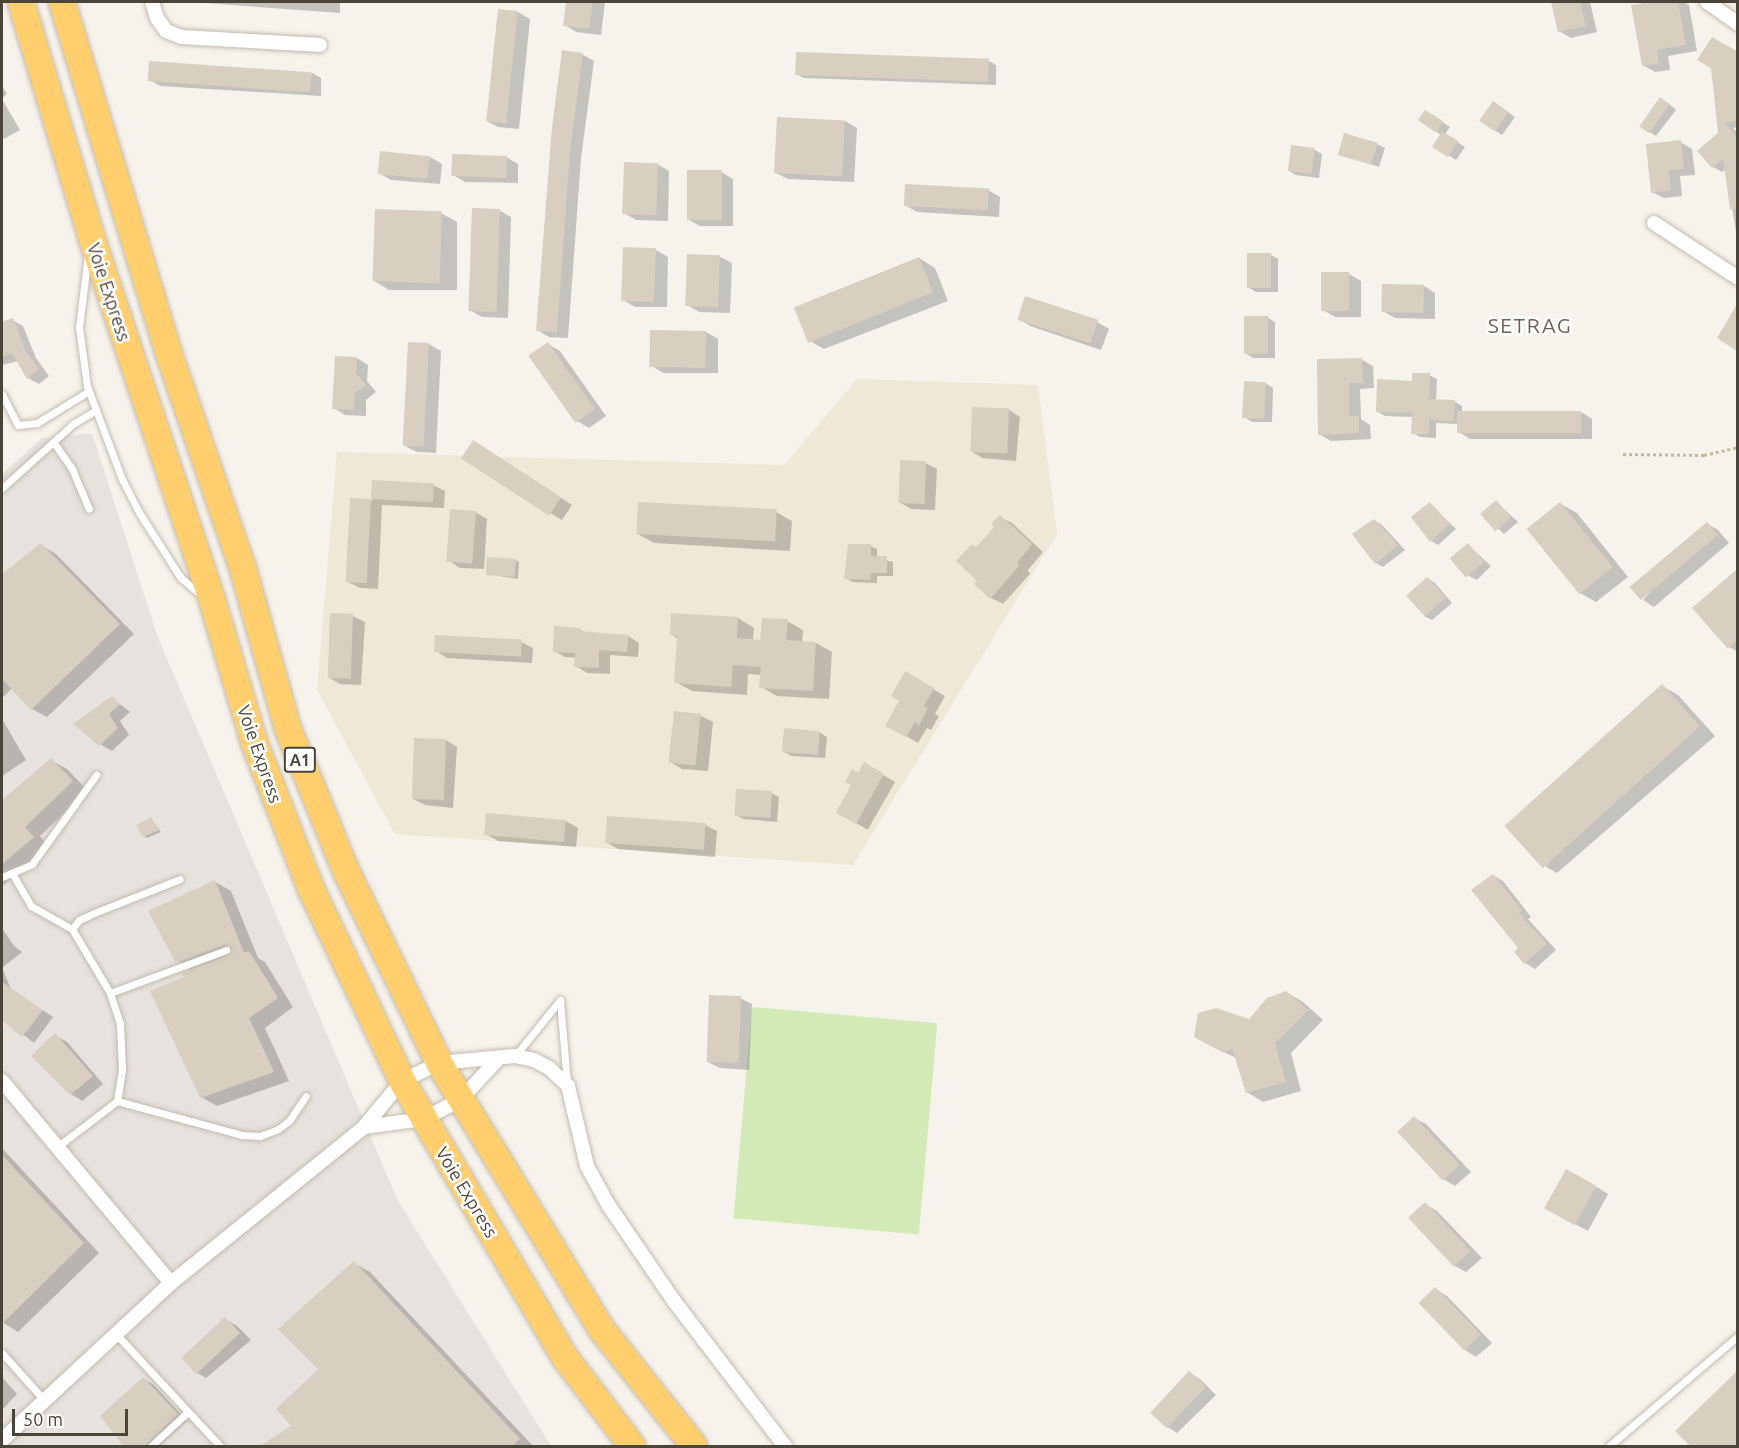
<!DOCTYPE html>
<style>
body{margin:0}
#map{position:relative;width:1739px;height:1448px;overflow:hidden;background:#f6f3ec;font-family:Ubuntu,sans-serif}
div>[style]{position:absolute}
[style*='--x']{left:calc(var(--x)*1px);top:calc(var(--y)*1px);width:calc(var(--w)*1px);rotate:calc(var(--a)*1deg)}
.industrial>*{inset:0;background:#e6e2dd}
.education>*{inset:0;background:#efe8d6}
.green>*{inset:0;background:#d2eab5;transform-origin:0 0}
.shadow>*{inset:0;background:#0003;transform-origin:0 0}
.building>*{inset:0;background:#d8cfc1;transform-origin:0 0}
.path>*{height:3px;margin-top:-1.5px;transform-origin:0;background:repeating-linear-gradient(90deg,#c4b79f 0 3px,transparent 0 6px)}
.roads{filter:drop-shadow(0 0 2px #c2bbae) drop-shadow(0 0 2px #c2bbae)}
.lane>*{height:7px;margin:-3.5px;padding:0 3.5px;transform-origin:3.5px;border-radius:3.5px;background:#fff}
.street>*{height:14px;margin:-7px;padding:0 7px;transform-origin:7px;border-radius:7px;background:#fff}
.highway>*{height:26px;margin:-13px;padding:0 13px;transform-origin:13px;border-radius:13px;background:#ffcf6e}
span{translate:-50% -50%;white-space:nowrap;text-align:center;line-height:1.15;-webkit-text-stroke:5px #fff;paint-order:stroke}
.shield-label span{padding:2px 4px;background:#fff;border:2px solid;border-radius:4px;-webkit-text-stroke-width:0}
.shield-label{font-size:16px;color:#4b4439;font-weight:700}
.street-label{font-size:18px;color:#4b4439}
.quarter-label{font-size:21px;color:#6e6250;letter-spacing:1.5px}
.frame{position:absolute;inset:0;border:3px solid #4b4439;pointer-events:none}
.scale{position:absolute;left:12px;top:1409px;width:116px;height:27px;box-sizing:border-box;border:3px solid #4b4439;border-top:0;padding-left:8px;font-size:18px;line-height:21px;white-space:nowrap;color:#4b4439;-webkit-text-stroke:4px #fff;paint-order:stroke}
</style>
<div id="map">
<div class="industrial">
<div style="clip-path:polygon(92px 433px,157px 635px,398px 1201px,551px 1446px,2px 1446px,2px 474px,42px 438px)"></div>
</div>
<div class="education">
<div style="clip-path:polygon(857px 379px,1038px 385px,1057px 534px,853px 865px,395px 834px,317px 690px,337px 452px,784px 465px)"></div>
</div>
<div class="green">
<div style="left:752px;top:1007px;width:186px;height:212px;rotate:5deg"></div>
</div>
<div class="shadow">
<div style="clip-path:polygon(190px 2px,340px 2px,340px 13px)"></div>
<div style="clip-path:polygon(567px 2px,605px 2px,601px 35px,576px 32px,565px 25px)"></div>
<div style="clip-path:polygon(1553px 2px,1590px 2px,1597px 32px,1571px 38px,1559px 31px)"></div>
<div style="clip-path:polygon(1657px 2px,1683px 2px,1689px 5px,1697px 51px,1668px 56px,1670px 70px,1655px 72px,1643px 65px,1633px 6px)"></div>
<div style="clip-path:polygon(499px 11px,518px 12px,530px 19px,519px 129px,498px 127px,487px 121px)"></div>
<div style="clip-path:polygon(1712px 39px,1738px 53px,1738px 127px,1733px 128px,1738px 133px,1738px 159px,1729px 167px,1738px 166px,1738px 245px,1726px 169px,1722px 172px,1713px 167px,1719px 134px)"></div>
<div style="clip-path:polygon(582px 54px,594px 61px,581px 158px,568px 338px,549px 337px,537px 330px)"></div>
<div style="clip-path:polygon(989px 61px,996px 65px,996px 85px,804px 78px,796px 74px)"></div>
<div style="clip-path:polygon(312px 73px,321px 78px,321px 96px,160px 86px,150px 80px)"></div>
<div style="clip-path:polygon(2px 86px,7px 94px,2px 98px)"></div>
<div style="clip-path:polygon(2px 99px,20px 130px,4px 139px,2px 137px)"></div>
<div style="clip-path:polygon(1668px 103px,1676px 110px,1656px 136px,1640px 126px)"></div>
<div style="clip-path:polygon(1501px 107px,1515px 117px,1502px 135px,1481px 121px)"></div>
<div style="clip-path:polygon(1433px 116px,1450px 127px,1445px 134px,1465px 147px,1456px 160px,1434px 146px,1441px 135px,1437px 132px)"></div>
<div style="clip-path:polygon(778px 119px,845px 121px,857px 128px,854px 182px,788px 179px,776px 173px)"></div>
<div style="clip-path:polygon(1680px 142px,1692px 149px,1695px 175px,1680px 176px,1682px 196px,1664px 198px,1652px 192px)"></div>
<div style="clip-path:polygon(1377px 144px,1385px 148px,1379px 167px,1340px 154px)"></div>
<div style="clip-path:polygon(1292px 147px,1315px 150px,1322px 154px,1319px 178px,1296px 175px,1289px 171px)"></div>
<div style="clip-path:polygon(430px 157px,442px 164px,440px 184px,391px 180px,379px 173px)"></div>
<div style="clip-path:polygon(506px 157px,518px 164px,518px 183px,465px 182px,453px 175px)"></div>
<div style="clip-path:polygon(657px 164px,669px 171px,668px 221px,636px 220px,624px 213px)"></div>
<div style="clip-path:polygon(721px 172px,733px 179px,733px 226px,700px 226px,689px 220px)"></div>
<div style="clip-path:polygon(988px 190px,1000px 197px,999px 217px,917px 212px,905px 205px)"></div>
<div style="clip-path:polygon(499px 210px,511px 217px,508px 318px,482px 317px,470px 310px)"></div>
<div style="clip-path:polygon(441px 213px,457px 222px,457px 290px,389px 290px,373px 280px)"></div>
<div style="clip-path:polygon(624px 249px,656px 250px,668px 257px,667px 307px,635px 307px,623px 300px)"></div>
<div style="clip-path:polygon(1271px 255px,1278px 259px,1278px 292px,1256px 292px,1248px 287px)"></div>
<div style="clip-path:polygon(720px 257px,732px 263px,730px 313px,699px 312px,687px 305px)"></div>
<div style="clip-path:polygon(919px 258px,935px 268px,948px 301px,824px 349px,808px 340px)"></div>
<div style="clip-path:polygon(1323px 274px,1349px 274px,1361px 281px,1361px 317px,1335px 317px,1323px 310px)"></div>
<div style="clip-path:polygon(1424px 286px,1435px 293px,1435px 319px,1395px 318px,1383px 311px)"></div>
<div style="clip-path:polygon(1736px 310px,1738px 311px,1738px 349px,1719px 338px)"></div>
<div style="clip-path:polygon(1268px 318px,1275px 322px,1275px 358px,1253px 358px,1245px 353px)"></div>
<div style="clip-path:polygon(1019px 319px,1097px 322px,1109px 329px,1101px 350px,1030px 326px)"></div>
<div style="clip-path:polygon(12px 320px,23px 326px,36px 358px,49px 376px,39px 384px,28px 378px,18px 361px,2px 365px,2px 324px)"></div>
<div style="clip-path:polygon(706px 332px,718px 339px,718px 373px,663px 373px,652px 366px)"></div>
<div style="clip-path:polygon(429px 344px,441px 351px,436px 453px,417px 452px,405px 446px)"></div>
<div style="clip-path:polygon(548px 344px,560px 351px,606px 416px,589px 428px,577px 421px)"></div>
<div style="clip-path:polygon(357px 358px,368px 365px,367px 381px,376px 392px,366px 400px,366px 416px,345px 415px,334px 408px)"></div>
<div style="clip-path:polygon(1362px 360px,1373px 366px,1374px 388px,1360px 389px,1361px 419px,1370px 425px,1371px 439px,1331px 441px,1319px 434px)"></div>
<div style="clip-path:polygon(1429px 375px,1437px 379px,1436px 401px,1454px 401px,1462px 406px,1462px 413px,1581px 412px,1592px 419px,1592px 439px,1470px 439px,1459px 432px,1459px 424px,1436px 423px,1436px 438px,1420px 437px,1413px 433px,1413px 417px,1385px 416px,1378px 412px,1414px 382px)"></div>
<div style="clip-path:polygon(1265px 383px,1273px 388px,1272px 422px,1252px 422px,1244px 417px)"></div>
<div style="clip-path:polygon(1009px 410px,1020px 417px,1016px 461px,982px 458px,971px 451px)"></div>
<div style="clip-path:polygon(485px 449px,572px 505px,562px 520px,550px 513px)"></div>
<div style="clip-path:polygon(925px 463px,937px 469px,935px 510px,911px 509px,899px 502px)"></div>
<div style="clip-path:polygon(373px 482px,433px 485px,445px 491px,444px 508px,382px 505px,378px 589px,360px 588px,348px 582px,352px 500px,372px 501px)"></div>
<div style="clip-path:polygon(1496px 502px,1518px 522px,1504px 534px,1482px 513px)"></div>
<div style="clip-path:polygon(1430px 504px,1456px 529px,1438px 545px,1431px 541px)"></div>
<div style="clip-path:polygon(1561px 504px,1577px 513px,1628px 577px,1596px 602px,1580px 593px)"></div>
<div style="clip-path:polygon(475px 512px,487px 519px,484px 569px,460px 568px,449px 561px)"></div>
<div style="clip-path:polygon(776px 512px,792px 521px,790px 551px,654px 543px,638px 534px)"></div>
<div style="clip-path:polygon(1000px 517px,1012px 523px,1043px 552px,1028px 570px,1030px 574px,1003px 604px,991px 598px,979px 581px,977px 548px,996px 527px)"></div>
<div style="clip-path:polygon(1374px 520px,1382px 525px,1405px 550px,1383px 567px,1376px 563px)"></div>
<div style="clip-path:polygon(1707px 524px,1718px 530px,1729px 543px,1654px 607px,1643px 600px)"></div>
<div style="clip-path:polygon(41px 545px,56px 554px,134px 634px,47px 717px,32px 709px,12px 688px,2px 698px,2px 576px)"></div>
<div style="clip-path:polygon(1468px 545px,1491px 566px,1477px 580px,1469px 576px)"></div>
<div style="clip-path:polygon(871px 546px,877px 549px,877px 558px,893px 562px,893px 576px,877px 576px,877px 583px,852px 582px,846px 578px)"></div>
<div style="clip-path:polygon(515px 560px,519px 562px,518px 579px,488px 574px)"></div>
<div style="clip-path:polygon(1738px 571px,1738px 652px,1729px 647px,1694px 608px)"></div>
<div style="clip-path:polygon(1427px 578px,1435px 583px,1452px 603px,1432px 620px,1424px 616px)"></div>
<div style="clip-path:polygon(353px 616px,365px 622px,361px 685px,340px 684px,328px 677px)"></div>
<div style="clip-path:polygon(738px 618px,754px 628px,753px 641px,762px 641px,787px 621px,803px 630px,802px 642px,816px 643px,832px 652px,829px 699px,777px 696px,761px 687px,762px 675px,748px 674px,747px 695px,692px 691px,676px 682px,678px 639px,671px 634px)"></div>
<div style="clip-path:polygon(579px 629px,586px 633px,628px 636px,639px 643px,638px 657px,610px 655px,610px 674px,587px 673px,576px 666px,577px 658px,565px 657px,554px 651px)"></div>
<div style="clip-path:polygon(521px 642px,533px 648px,532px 663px,447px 658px,436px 651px)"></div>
<div style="clip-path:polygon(905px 673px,945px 696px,935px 714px,939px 716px,931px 730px,927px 728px,918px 743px,887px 725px,901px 700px)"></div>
<div style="clip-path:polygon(1662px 686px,1678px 695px,1715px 736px,1557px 873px,1541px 864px)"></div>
<div style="clip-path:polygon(112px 698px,130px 712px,120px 721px,129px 735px,112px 751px,100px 744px)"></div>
<div style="clip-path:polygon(701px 716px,713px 722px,708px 771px,682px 769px,670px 762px)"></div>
<div style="clip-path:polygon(2px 719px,26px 760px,2px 776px)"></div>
<div style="clip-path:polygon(819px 732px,827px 737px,825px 758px,792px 756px,784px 752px)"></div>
<div style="clip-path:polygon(446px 740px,457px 747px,453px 808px,425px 805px,413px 799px)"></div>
<div style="clip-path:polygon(51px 760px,67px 769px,88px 791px,40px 836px,49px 847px,3px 885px,2px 802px)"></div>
<div style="left:864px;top:764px;width:36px;height:55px;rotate:30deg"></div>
<div style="clip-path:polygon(771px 793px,779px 797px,777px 822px,743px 819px,736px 815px)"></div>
<div style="clip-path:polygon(151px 819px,161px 832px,147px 838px,144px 836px)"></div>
<div style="clip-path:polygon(566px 821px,578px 828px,576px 847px,498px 841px,486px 834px)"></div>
<div style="clip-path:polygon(705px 825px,717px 831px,715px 857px,618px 849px,606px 842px)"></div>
<div style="clip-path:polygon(1493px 875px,1503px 881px,1531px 917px,1528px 919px,1556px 950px,1535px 969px,1525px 963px,1516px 952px,1520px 948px)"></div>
<div style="clip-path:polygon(215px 882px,231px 891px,258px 958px,265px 962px,293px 1007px,265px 1028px,289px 1081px,217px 1106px,201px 1097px,186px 978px,192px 970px,177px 961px)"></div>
<div style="clip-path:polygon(2px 928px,14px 946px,22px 952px,2px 968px,11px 989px,53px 1017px,34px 1043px,2px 1018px)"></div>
<div style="clip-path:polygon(1286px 992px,1303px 1002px,1323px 1020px,1291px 1053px,1301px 1091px,1263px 1102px,1247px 1092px,1236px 1058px,1212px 1046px)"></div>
<div style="clip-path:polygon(740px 998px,752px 1004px,749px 1070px,720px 1068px,708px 1062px)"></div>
<div style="clip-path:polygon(55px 1035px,67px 1042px,103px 1084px,82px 1101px,71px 1094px)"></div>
<div style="clip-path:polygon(1414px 1118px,1426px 1124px,1471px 1172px,1455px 1186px,1443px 1179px)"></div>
<div style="clip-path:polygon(2px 1148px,99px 1253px,18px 1332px,2px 1322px)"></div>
<div style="clip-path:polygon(1597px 1187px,1608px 1194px,1588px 1231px,1558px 1215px)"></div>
<div style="clip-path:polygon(1425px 1204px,1437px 1211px,1482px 1258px,1466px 1272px,1455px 1266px)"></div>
<div style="clip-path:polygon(354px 1263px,370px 1272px,533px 1446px,267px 1446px,266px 1444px,293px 1426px,320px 1369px)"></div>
<div style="clip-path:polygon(1435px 1289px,1447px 1296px,1492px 1343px,1476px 1357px,1465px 1350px)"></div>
<div style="clip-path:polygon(225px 1319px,237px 1326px,251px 1340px,206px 1378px,194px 1371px)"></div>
<div style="clip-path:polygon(1190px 1373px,1201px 1380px,1216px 1395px,1177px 1433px,1166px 1426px)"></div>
<div style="clip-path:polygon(1738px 1373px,1738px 1446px,1692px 1446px,1677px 1431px)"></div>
<div style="clip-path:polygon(2px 1377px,17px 1394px,2px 1410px)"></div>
<div style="clip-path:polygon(144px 1379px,154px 1385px,187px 1421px,159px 1446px,125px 1446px,102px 1416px)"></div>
</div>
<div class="building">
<div style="clip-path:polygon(566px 2px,593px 2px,589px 29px,563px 26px)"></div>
<div style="clip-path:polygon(1551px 2px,1580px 2px,1586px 26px,1558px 32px)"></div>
<div style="clip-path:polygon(1649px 2px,1678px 2px,1686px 45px,1657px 50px,1659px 63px,1642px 66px,1631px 5px)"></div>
<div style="left:498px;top:9px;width:20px;height:113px;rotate:6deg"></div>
<div style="clip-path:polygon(1712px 37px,1737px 51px,1737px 121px,1725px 123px,1737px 137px,1737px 209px,1730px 209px,1723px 159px,1712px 168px,1697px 151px,1718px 133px,1711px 68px,1697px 60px)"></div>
<div style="clip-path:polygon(562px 50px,583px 53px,570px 151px,557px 332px,536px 331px,552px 127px)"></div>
<div style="left:796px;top:52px;width:193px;height:23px;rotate:2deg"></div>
<div style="left:149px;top:61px;width:163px;height:20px;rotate:4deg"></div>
<div style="left:1660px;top:97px;width:12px;height:36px;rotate:35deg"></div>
<div style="left:1493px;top:101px;width:19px;height:24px;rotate:35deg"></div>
<div style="clip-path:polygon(1425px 110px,1443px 121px,1436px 133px,1418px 120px)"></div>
<div style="left:777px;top:117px;width:68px;height:56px;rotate:3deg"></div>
<div style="left:1442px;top:131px;width:19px;height:19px;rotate:32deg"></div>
<div style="left:1344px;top:133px;width:35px;height:23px;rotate:16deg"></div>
<div style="clip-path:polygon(1681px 140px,1684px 169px,1669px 170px,1671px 190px,1651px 193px,1646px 144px)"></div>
<div style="left:1291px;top:145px;width:24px;height:26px;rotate:7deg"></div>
<div style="left:380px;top:151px;width:50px;height:23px;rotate:6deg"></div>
<div style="left:452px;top:154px;width:55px;height:22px;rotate:2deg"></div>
<div style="left:624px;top:162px;width:34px;height:52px;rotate:2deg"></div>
<div style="left:687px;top:170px;width:35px;height:50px"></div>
<div style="left:905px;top:184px;width:84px;height:22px;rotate:3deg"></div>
<div style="left:472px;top:208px;width:28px;height:103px;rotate:2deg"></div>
<div style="left:375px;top:209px;width:67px;height:72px;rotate:2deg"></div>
<div style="left:623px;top:247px;width:33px;height:54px;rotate:2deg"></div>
<div style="left:1247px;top:253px;width:24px;height:35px"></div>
<div style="left:687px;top:254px;width:33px;height:52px;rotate:2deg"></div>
<div style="left:919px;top:257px;width:38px;height:135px;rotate:68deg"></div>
<div style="left:1321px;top:272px;width:28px;height:39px"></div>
<div style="left:1382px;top:284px;width:42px;height:28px;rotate:1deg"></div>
<div style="left:1025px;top:296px;width:77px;height:25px;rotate:18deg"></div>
<div style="clip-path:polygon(1737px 304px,1737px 351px,1717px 338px)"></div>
<div style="left:1244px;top:316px;width:24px;height:38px"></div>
<div style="clip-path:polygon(13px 318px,25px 350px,39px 369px,27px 379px,12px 353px,2px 357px,2px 322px)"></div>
<div style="left:650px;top:330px;width:56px;height:37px;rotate:1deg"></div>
<div style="left:408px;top:342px;width:21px;height:104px;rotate:3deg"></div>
<div style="left:548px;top:342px;width:82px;height:24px;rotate:55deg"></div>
<div style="clip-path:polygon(335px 356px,357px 357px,356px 373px,366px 385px,355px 393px,354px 410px,332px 409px)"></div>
<div style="clip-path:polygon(1362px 358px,1363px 383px,1349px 383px,1349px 416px,1359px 416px,1359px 433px,1318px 435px,1317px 359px)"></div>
<div style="clip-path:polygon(1412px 373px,1430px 373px,1429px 399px,1455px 400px,1454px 421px,1429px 420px,1429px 434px,1411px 434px,1412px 413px,1376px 412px,1377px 379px,1412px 381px)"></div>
<div style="left:1244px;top:381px;width:22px;height:37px;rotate:3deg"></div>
<div style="left:972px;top:407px;width:37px;height:45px;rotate:2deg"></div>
<div style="left:1457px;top:411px;width:124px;height:22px"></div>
<div style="left:473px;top:440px;width:105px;height:22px;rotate:33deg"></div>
<div style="left:900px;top:460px;width:26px;height:43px;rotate:2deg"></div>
<div style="left:372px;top:480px;width:62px;height:19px;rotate:3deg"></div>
<div style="left:350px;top:498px;width:21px;height:84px;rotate:3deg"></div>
<div style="left:1496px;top:500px;width:23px;height:21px;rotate:49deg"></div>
<div style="left:638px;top:502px;width:139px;height:32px;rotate:3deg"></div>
<div style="clip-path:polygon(1430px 502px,1450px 524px,1430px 542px,1411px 517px)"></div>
<div style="left:1560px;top:502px;width:84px;height:43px;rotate:51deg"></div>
<div style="left:450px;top:509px;width:26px;height:53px;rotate:4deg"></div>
<div style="clip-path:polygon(1000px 515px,1032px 544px,1017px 563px,1019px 566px,990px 599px,974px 584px,977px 581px,956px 561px,972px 544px,976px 547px,994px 527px,991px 523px)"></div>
<div style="clip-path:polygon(1374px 519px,1398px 545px,1375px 564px,1352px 534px)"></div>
<div style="left:1707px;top:522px;width:17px;height:101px;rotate:50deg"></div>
<div style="clip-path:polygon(41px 543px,120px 624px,31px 710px,2px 679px,2px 574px)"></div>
<div style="left:1468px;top:543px;width:25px;height:24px;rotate:50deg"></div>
<div style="clip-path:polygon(848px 544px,871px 544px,871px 556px,887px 556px,887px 573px,871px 573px,871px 580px,844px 579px)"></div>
<div style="left:487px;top:557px;width:29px;height:18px;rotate:4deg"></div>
<div style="clip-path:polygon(1737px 569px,1737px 640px,1728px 649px,1692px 608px)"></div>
<div style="left:1427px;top:577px;width:28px;height:28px;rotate:48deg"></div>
<div style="left:330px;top:613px;width:23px;height:65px;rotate:2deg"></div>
<div style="clip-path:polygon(671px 613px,738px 617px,737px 638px,760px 640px,762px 618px,788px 619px,786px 640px,816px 642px,813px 691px,759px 688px,761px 667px,733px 665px,731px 687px,674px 683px,677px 636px,670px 635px)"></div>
<div style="clip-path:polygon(554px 626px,580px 628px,579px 631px,629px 635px,627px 652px,599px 650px,599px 668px,574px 667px,575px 653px,553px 652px)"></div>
<div style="left:435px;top:635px;width:87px;height:17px;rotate:3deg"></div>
<div style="clip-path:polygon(905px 671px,934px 688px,924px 706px,928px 708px,919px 725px,915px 722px,906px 737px,885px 726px,899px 701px,891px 696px)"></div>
<div style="left:1662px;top:684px;width:57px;height:212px;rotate:48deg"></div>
<div style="clip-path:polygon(112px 696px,120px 704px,109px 714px,118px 728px,99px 746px,73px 724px)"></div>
<div style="left:674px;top:711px;width:27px;height:52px;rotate:6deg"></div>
<div style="left:784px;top:728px;width:36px;height:24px;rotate:5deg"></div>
<div style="left:414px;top:738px;width:32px;height:61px;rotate:2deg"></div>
<div style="clip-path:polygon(51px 758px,73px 781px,25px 827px,34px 837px,2px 864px,2px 800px)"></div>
<div style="clip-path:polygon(864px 762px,884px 774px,856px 824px,836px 813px,851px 785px,845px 782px,852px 769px,858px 773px)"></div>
<div style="left:736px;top:789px;width:36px;height:27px;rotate:3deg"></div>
<div style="left:486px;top:813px;width:80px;height:22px;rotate:5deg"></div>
<div style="left:607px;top:816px;width:99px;height:27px;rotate:4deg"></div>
<div style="clip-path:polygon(151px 817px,159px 830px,143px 837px,136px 825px)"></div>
<div style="clip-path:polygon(1493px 874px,1522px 911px,1519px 913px,1547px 944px,1524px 964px,1514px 952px,1518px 948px,1471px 890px)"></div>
<div style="clip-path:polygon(215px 880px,244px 953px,249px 951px,278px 998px,249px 1018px,274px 1072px,200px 1098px,150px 991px,184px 977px,181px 973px,228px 955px,231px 949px,224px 945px,176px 963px,148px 911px)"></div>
<div style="clip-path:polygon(2px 982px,43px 1010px,22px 1037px,2px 1020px)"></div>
<div style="clip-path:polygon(1286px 991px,1308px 1010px,1275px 1043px,1286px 1082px,1246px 1093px,1232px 1048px,1224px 1053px,1194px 1037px,1198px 1013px,1216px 1008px,1249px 1019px,1267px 998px)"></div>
<div style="left:709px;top:995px;width:32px;height:67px;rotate:2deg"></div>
<div style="clip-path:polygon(55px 1033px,93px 1076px,70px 1095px,31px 1056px)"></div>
<div style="left:1414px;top:1116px;width:67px;height:23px;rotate:47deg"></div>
<div style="clip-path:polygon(2px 1155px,84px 1243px,2px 1324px)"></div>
<div style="left:1566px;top:1169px;width:35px;height:45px;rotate:29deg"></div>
<div style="left:1425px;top:1202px;width:67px;height:23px;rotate:47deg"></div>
<div style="clip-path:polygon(354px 1261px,520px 1439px,512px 1446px,260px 1446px,291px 1426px,276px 1409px,318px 1369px,278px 1329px)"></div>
<div style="left:1435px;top:1287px;width:66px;height:23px;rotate:46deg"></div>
<div style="left:225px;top:1317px;width:22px;height:60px;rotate:47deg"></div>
<div style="left:1189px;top:1371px;width:23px;height:57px;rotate:43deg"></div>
<div style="clip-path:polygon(1737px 1371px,1737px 1446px,1690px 1446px,1675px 1431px)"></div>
<div style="clip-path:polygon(143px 1377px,178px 1414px,145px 1446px,123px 1446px,100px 1416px)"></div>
</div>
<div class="path">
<div style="--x:1623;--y:454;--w:81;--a:0.7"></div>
<div style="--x:1704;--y:455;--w:35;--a:-13"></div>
</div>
<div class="roads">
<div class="lane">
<div style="--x:88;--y:254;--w:74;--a:97"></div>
<div style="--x:79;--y:327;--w:60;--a:82.3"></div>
<div style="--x:87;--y:386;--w:99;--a:69.4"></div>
<div style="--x:122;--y:479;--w:39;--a:63"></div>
<div style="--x:140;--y:514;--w:76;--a:57.4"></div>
<div style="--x:181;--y:578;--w:30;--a:40"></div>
<div style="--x:2;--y:394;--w:35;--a:63"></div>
<div style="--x:18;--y:425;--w:19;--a:-6"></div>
<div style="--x:37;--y:423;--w:61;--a:-31.6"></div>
<div style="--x:54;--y:443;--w:32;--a:55"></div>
<div style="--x:72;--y:469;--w:43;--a:67"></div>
<div style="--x:2;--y:488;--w:96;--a:-42"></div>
<div style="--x:73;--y:424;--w:27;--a:-31"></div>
<div style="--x:12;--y:873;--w:38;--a:60"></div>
<div style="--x:31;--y:906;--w:47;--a:29.3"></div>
<div style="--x:72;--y:929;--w:74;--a:59.3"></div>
<div style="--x:110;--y:993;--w:32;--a:72"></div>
<div style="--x:120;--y:1023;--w:47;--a:87.6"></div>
<div style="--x:122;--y:1070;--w:31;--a:99"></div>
<div style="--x:117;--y:1101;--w:76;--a:142.5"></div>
<div style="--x:2;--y:877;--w:33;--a:-23"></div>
<div style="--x:32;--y:864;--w:110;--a:-54.3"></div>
<div style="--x:72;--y:929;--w:11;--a:-52"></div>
<div style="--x:79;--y:920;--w:17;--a:-25"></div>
<div style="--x:94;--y:913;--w:92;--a:-21.6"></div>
<div style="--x:110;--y:993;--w:124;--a:-20.3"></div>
<div style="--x:515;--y:1056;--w:72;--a:-51.2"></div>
<div style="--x:560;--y:1000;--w:83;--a:85.2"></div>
<div style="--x:117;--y:1101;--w:130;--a:15.2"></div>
<div style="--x:242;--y:1135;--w:18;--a:3"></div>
<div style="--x:260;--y:1136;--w:19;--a:-21"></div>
<div style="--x:278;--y:1129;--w:14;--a:-36"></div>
<div style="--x:289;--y:1121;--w:30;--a:-56"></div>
<div style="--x:116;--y:1334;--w:153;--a:47.1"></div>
<div style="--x:2;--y:1353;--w:63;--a:48.2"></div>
<div style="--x:151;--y:1446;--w:50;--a:-42.6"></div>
<div style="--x:1609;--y:1446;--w:170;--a:-40.5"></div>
</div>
<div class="street">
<div style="--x:152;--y:2;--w:17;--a:73"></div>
<div style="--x:157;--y:18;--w:16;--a:55"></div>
<div style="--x:166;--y:31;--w:17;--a:21"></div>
<div style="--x:182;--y:37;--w:138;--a:3.3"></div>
<div style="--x:1707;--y:2;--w:38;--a:35"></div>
<div style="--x:1654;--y:223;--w:100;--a:33.2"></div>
<div style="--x:2;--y:1081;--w:263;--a:50.1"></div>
<div style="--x:364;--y:1127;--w:61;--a:-7.6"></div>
<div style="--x:424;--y:1119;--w:42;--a:-28.4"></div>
<div style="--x:461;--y:1099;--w:56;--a:-47.2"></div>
<div style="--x:2;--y:1440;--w:231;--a:-42.9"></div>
<div style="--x:171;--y:1283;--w:248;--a:-38.9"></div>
<div style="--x:364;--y:1127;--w:60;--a:-50.4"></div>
<div style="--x:402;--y:1081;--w:41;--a:-25.9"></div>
<div style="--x:439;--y:1063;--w:76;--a:-5.3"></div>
<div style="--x:515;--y:1056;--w:19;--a:12"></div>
<div style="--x:534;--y:1060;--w:17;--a:28"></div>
<div style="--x:549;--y:1068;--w:26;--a:43"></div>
<div style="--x:568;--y:1086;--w:82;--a:76.6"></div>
<div style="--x:587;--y:1166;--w:46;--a:61.2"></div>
<div style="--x:609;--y:1206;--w:115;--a:55.6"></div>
<div style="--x:674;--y:1301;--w:183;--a:52.6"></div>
</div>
<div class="highway">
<div style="--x:21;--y:2;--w:244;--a:73.3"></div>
<div style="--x:91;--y:236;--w:384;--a:71.6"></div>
<div style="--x:212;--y:600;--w:148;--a:73.5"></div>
<div style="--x:254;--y:742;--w:158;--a:68.8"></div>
<div style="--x:311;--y:889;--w:212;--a:64.6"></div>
<div style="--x:402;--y:1081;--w:323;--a:59.5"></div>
<div style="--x:566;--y:1359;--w:109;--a:52.8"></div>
<div style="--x:62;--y:2;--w:371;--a:73.1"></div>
<div style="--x:170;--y:357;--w:224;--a:71"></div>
<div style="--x:243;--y:569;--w:166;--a:74.3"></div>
<div style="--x:288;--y:729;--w:151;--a:67.8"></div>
<div style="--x:345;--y:869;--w:216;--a:64.1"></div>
<div style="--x:439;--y:1063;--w:42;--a:58.6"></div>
<div style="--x:461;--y:1099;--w:271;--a:58.6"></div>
<div style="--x:602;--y:1330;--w:148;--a:51.6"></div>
</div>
</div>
<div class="shield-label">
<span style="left:300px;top:760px">A1</span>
</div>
<div class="street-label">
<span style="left:109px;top:292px;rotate:72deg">Voie Express</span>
<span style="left:260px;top:754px;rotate:71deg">Voie Express</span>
<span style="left:467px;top:1192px;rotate:59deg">Voie Express</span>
</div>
<div class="quarter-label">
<span style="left:1530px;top:325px">SETRAG</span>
</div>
<div class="frame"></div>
<div class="scale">50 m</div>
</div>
